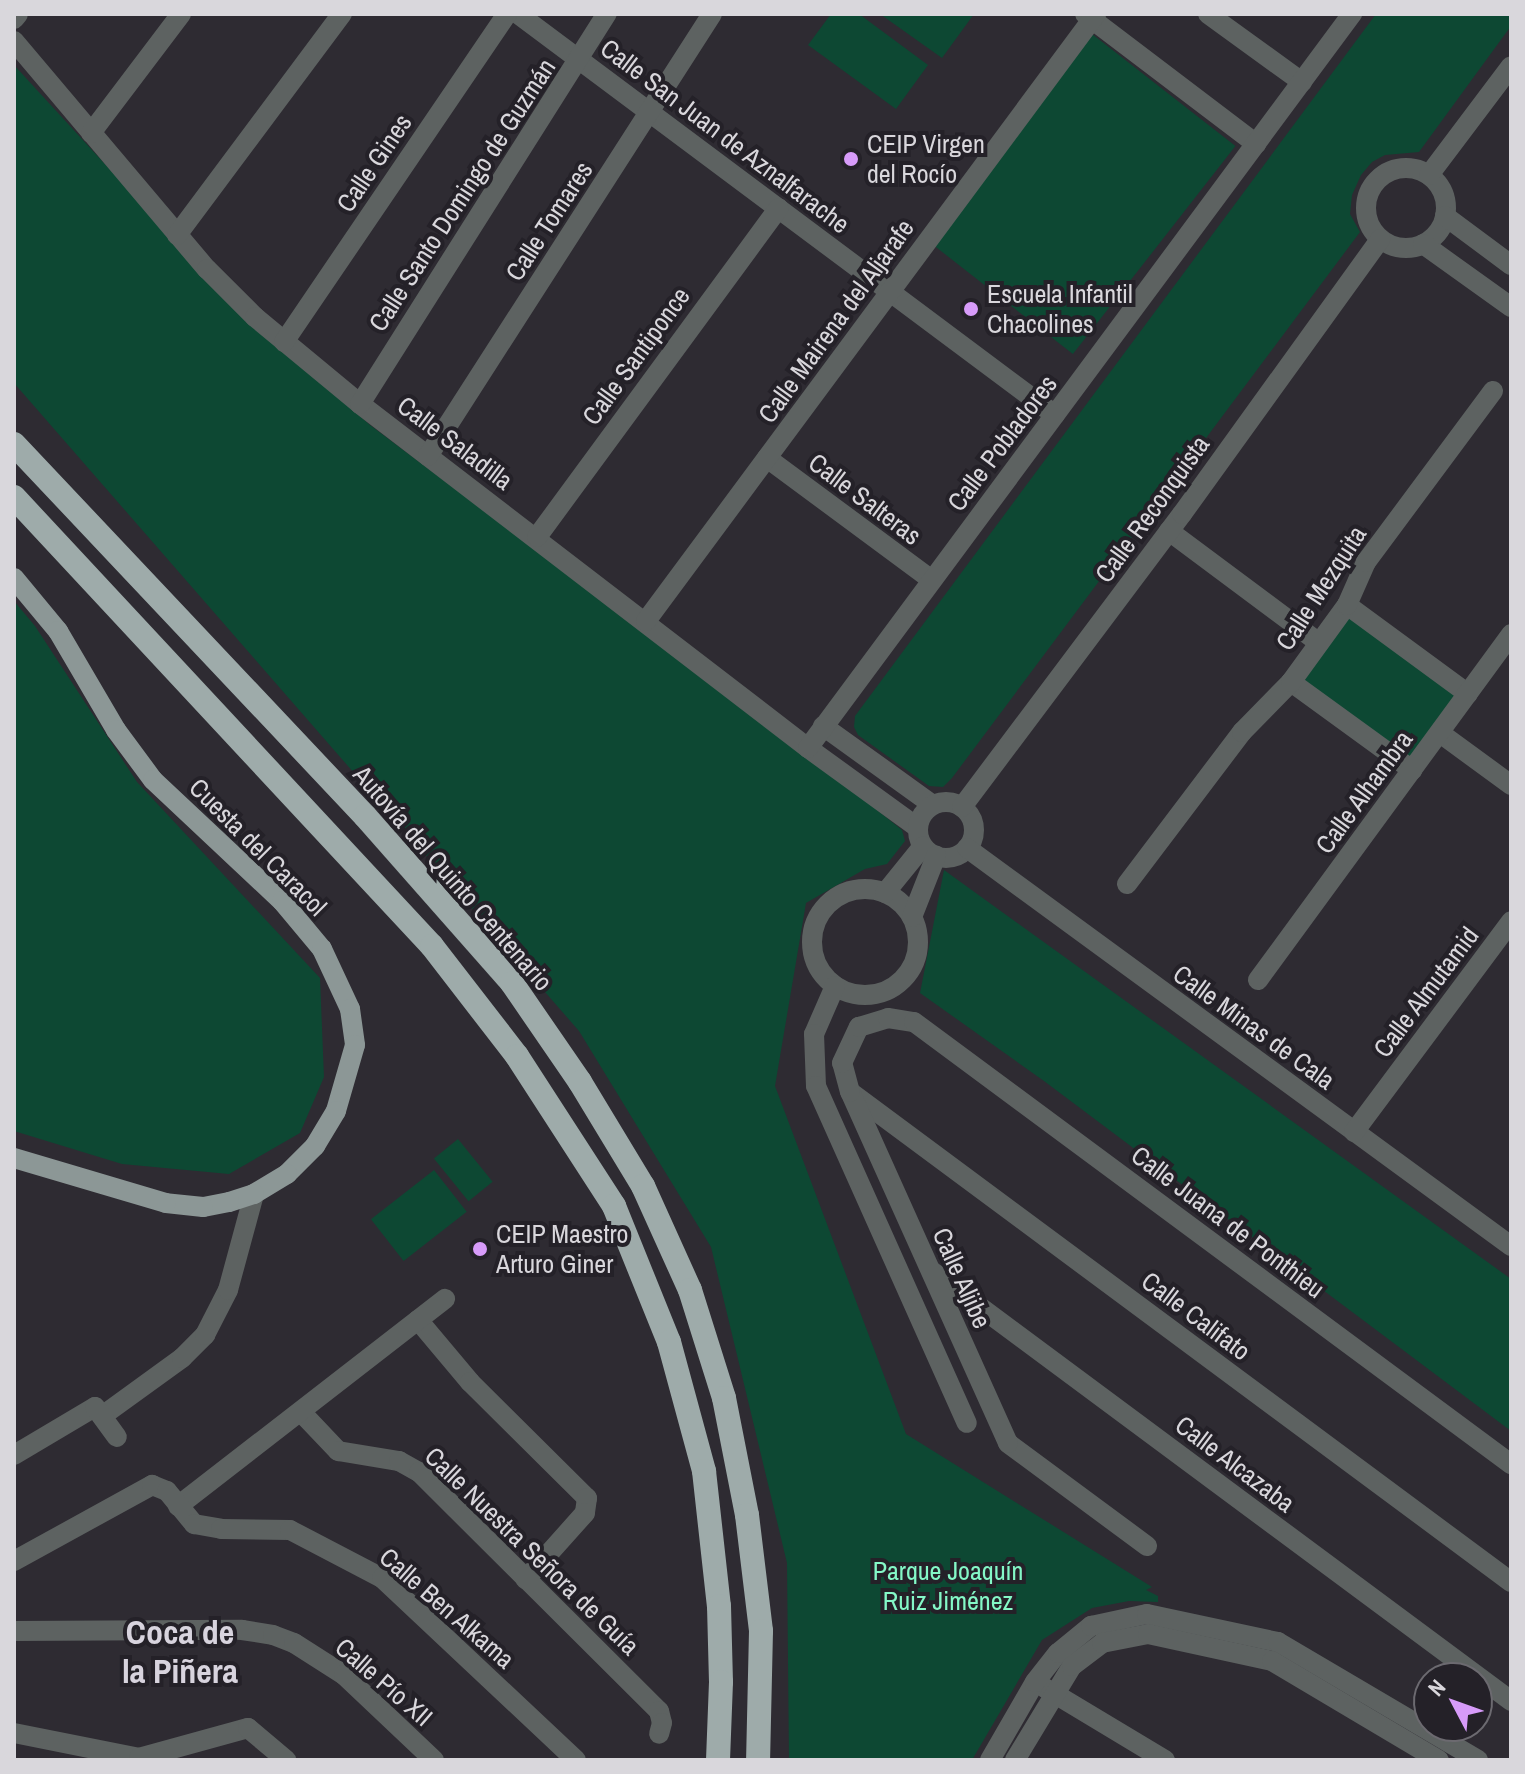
<!DOCTYPE html>
<meta charset="utf-8">
<style>
body{margin:0}
#map{position:relative;width:1525px;height:1774px;overflow:hidden;background:#2e2b32;font-family:"Archivo Narrow",sans-serif}
div>[style]{position:absolute}
[style*='--x']{left:calc(var(--x)*1px);top:calc(var(--y)*1px);width:calc(var(--w)*1px);rotate:calc(var(--a)*1deg)}
.green>*{inset:0;background:#0d4833;transform-origin:0 0}
.minor>*{height:20px;margin:-10px;padding:0 10px;transform-origin:10px;border-radius:10px;background:#5d6261}
.minor>.ring{margin:-10px;padding:0;box-sizing:content-box;background:none;border:20px solid #5d6261;border-radius:50%}
.major>*{height:20px;margin:-10px;padding:0 10px;transform-origin:10px;border-radius:10px;background:#8c9796}
.highway>*{height:24px;margin:-12px;padding:0 12px;transform-origin:12px;border-radius:12px;background:#9eabaa}
.dots>*{width:22px;height:22px;translate:-50% -50%;box-sizing:border-box;border:4px solid #242128;border-radius:50%}
span{translate:-50% -50%;white-space:nowrap;text-align:center;line-height:1.15;-webkit-text-stroke:8px #242128;paint-order:stroke}
.street-label{font-size:26px;color:#d9d7dc}
.poi-label{font-size:26px;color:#d9d7dc}
.left{translate:0 -50%;text-align:left}
.park-label{font-size:26px;color:#84f8c7}
.district-label{font-size:34px;color:#d8d4de;font-weight:700}
.frame{position:absolute;inset:0;border:16px solid #d9d7dc;pointer-events:none}
.north{position:absolute;left:1413px;top:1662px;width:80px;height:80px;box-sizing:border-box;background:#242128;border:2px solid #6c6a70;border-radius:50%;rotate:311deg;font-size:22px;font-weight:700;line-height:32px;text-align:center;color:#d9d7dc}
.north::after{content:'';display:block;margin:auto;width:28px;height:36px;background:#d79bf9;clip-path:polygon(50% 0,100% 100%,50% 72%,0 100%)}
</style>
<div id="map">
<div class="green">
<div style="clip-path:polygon(831px 14px,859px 14px,928px 65px,896px 109px,808px 45px)"></div>
<div style="clip-path:polygon(880px 14px,974px 14px,942px 58px)"></div>
<div style="clip-path:polygon(1376px 14px,1511px 14px,1511px 26px,1419px 152px,1385px 155px,1372px 162px,1361px 175px,1352px 195px,1350px 214px,1360px 232px,952px 778px,943px 787px,929px 786px,858px 735px,854px 727px,855px 716px)"></div>
<div style="left:1092px;top:34px;width:182px;height:264px;rotate:38deg"></div>
<div style="clip-path:polygon(14px 65px,237px 308px,370px 425px,796px 745px,902px 830px,905px 841px,887px 864px,865px 869px,806px 903px,775px 1086px,906px 1434px,1152px 1587px,1146px 1590px,1158px 1596px,1158px 1602px,1129px 1601px,1092px 1608px,1042px 1640px,972px 1760px,789px 1760px,787px 1563px,711px 1247px,579px 1031px,14px 383px)"></div>
<div style="clip-path:polygon(14px 601px,35px 626px,137px 782px,320px 978px,324px 1077px,300px 1133px,229px 1174px,122px 1164px,14px 1131px)"></div>
<div style="left:1349px;top:615px;width:137px;height:82px;rotate:36deg"></div>
<div style="clip-path:polygon(944px 870px,1511px 1279px,1511px 1431px,1044px 1081px,920px 993px)"></div>
<div style="left:458px;top:1139px;width:55px;height:31px;rotate:51deg"></div>
<div style="left:434px;top:1170px;width:53px;height:80px;rotate:52deg"></div>
</div>
<div class="minor">
<div style="--x:518;--y:14;--w:670;--a:36.75"></div>
<div style="--x:1085;--y:14;--w:215;--a:37.2"></div>
<div style="--x:1208;--y:14;--w:116;--a:35.9"></div>
<div style="--x:14;--y:19;--w:6;--a:-51"></div>
<div style="--x:14;--y:41;--w:299;--a:49.8"></div>
<div style="--x:207;--y:269;--w:68;--a:45"></div>
<div style="--x:255;--y:317;--w:136;--a:39.6"></div>
<div style="--x:360;--y:404;--w:565;--a:37.52"></div>
<div style="--x:808;--y:748;--w:136;--a:36"></div>
<div style="--x:91;--y:133;--w:149;--a:-52.9"></div>
<div class="ring" style="left:1366px;top:168px;width:60px;height:60px"></div>
<div style="--x:1429;--y:175;--w:136;--a:-53"></div>
<div style="--x:1445;--y:216;--w:82;--a:36.6"></div>
<div style="--x:177;--y:235;--w:276;--a:-53.3"></div>
<div style="--x:1423;--y:244;--w:108;--a:35.6"></div>
<div style="--x:284;--y:342;--w:397;--a:-55.8"></div>
<div style="--x:360;--y:404;--w:462;--a:-57.7"></div>
<div style="--x:428;--y:456;--w:525;--a:-57.28"></div>
<div style="--x:767;--y:458;--w:205;--a:36.5"></div>
<div style="--x:1169;--y:531;--w:187;--a:36.7"></div>
<div style="--x:537;--y:537;--w:408;--a:-53.7"></div>
<div style="--x:1347;--y:605;--w:150;--a:36.3"></div>
<div style="--x:646;--y:621;--w:756;--a:-53.45"></div>
<div style="--x:1291;--y:682;--w:150;--a:36"></div>
<div style="--x:823;--y:726;--w:135;--a:35.7"></div>
<div style="--x:1440;--y:733;--w:88;--a:36.2"></div>
<div style="--x:808;--y:748;--w:914;--a:-53.46"></div>
<div class="ring" style="left:918px;top:802px;width:36px;height:36px"></div>
<div style="--x:962;--y:807;--w:366;--a:-53.1"></div>
<div style="--x:1182;--y:514;--w:339;--a:-54.2"></div>
<div style="--x:967;--y:848;--w:674;--a:36.19"></div>
<div style="--x:1127;--y:884;--w:191;--a:-52.9"></div>
<div style="--x:1242;--y:732;--w:70;--a:-45.6"></div>
<div style="--x:1291;--y:682;--w:95;--a:-54"></div>
<div style="--x:1347;--y:605;--w:47;--a:-66.2"></div>
<div style="--x:1366;--y:562;--w:213;--a:-53.4"></div>
<div class="ring" style="left:812px;top:889px;width:86px;height:86px"></div>
<div style="--x:885;--y:893;--w:60;--a:-51"></div>
<div style="--x:912;--y:917;--w:66;--a:-68.5"></div>
<div style="--x:1258;--y:980;--w:429;--a:-53.8"></div>
<div style="--x:835;--y:986;--w:52;--a:113.6"></div>
<div style="--x:814;--y:1034;--w:52;--a:87.8"></div>
<div style="--x:816;--y:1086;--w:369;--a:65.9"></div>
<div style="--x:853;--y:1094;--w:819;--a:36.56"></div>
<div style="--x:1354;--y:1132;--w:263;--a:-53.3"></div>
<div style="--x:933;--y:1272;--w:720;--a:36.58"></div>
<div style="--x:418;--y:1320;--w:81;--a:50"></div>
<div style="--x:470;--y:1382;--w:165;--a:44.8"></div>
<div style="--x:587;--y:1498;--w:15;--a:98"></div>
<div style="--x:585;--y:1513;--w:89;--a:131.8"></div>
<div style="--x:301;--y:1412;--w:54;--a:46.5"></div>
<div style="--x:338;--y:1451;--w:62;--a:9.3"></div>
<div style="--x:399;--y:1461;--w:23;--a:29"></div>
<div style="--x:419;--y:1472;--w:339;--a:44.9"></div>
<div style="--x:659;--y:1711;--w:12;--a:76"></div>
<div style="--x:662;--y:1723;--w:11;--a:105"></div>
<div style="--x:102;--y:1416;--w:99;--a:-35.9"></div>
<div style="--x:182;--y:1358;--w:33;--a:-45"></div>
<div style="--x:205;--y:1335;--w:51;--a:-62.9"></div>
<div style="--x:228;--y:1290;--w:99;--a:-74.8"></div>
<div style="--x:14;--y:1455;--w:94;--a:-30.7"></div>
<div style="--x:95;--y:1407;--w:37;--a:54"></div>
<div style="--x:178;--y:1506;--w:338;--a:-37.8"></div>
<div style="--x:1147;--y:1546;--w:173;--a:-143.5"></div>
<div style="--x:1008;--y:1443;--w:385;--a:-114.2"></div>
<div style="--x:850;--y:1092;--w:30;--a:-105"></div>
<div style="--x:842;--y:1063;--w:40;--a:-65"></div>
<div style="--x:859;--y:1027;--w:30;--a:-17"></div>
<div style="--x:888;--y:1018;--w:26;--a:9"></div>
<div style="--x:914;--y:1022;--w:743;--a:36.52"></div>
<div style="--x:14;--y:1561;--w:158;--a:-28.8"></div>
<div style="--x:152;--y:1485;--w:16;--a:22"></div>
<div style="--x:167;--y:1491;--w:43;--a:50.7"></div>
<div style="--x:194;--y:1524;--w:27;--a:10"></div>
<div style="--x:221;--y:1529;--w:69;--a:0.8"></div>
<div style="--x:290;--y:1530;--w:104;--a:27.6"></div>
<div style="--x:382;--y:1578;--w:266;--a:43.2"></div>
<div style="--x:14;--y:1631;--w:228;--a:-0.3"></div>
<div style="--x:242;--y:1630;--w:31;--a:9"></div>
<div style="--x:273;--y:1635;--w:22;--a:21"></div>
<div style="--x:294;--y:1643;--w:59;--a:32.6"></div>
<div style="--x:344;--y:1675;--w:124;--a:43.4"></div>
<div style="--x:1045;--y:1688;--w:140;--a:31"></div>
<div style="--x:14;--y:1733;--w:127;--a:11.3"></div>
<div style="--x:139;--y:1758;--w:113;--a:-15.4"></div>
<div style="--x:248;--y:1728;--w:50;--a:40.1"></div>
<div style="--x:990;--y:1760;--w:90;--a:-60"></div>
<div style="--x:1035;--y:1682;--w:37;--a:-52"></div>
<div style="--x:1058;--y:1653;--w:43;--a:-39.3"></div>
<div style="--x:1091;--y:1626;--w:57;--a:-12.1"></div>
<div style="--x:1147;--y:1614;--w:134;--a:12.1"></div>
<div style="--x:1278;--y:1642;--w:232;--a:30.5"></div>
<div style="--x:1015;--y:1760;--w:110;--a:-58.8"></div>
<div style="--x:1072;--y:1666;--w:38;--a:-37"></div>
<div style="--x:1102;--y:1643;--w:47;--a:-11.1"></div>
<div style="--x:1148;--y:1634;--w:127;--a:12.3"></div>
<div style="--x:1272;--y:1661;--w:194;--a:30.7"></div>
</div>
<div class="major">
<div style="--x:14;--y:578;--w:69;--a:50.3"></div>
<div style="--x:58;--y:631;--w:115;--a:59.6"></div>
<div style="--x:116;--y:730;--w:62;--a:53.5"></div>
<div style="--x:153;--y:780;--w:177;--a:43.2"></div>
<div style="--x:282;--y:901;--w:62;--a:50.2"></div>
<div style="--x:322;--y:949;--w:66;--a:65"></div>
<div style="--x:350;--y:1009;--w:36;--a:82"></div>
<div style="--x:355;--y:1045;--w:69;--a:106.1"></div>
<div style="--x:336;--y:1111;--w:41;--a:121"></div>
<div style="--x:315;--y:1146;--w:40;--a:135"></div>
<div style="--x:287;--y:1174;--w:39;--a:149"></div>
<div style="--x:254;--y:1194;--w:26;--a:162"></div>
<div style="--x:229;--y:1202;--w:26;--a:169"></div>
<div style="--x:203;--y:1207;--w:37;--a:-174"></div>
<div style="--x:166;--y:1203;--w:159;--a:-163.5"></div>
</div>
<div class="highway">
<div style="--x:14;--y:444;--w:511;--a:46.66"></div>
<div style="--x:365;--y:816;--w:222;--a:48.6"></div>
<div style="--x:512;--y:983;--w:120;--a:55.5"></div>
<div style="--x:580;--y:1082;--w:122;--a:58.8"></div>
<div style="--x:643;--y:1186;--w:114;--a:65.7"></div>
<div style="--x:690;--y:1290;--w:113;--a:72.5"></div>
<div style="--x:724;--y:1398;--w:119;--a:78.9"></div>
<div style="--x:747;--y:1515;--w:117;--a:83.1"></div>
<div style="--x:761;--y:1631;--w:129;--a:91.3"></div>
<div style="--x:14;--y:497;--w:613;--a:47.05"></div>
<div style="--x:432;--y:946;--w:139;--a:52.3"></div>
<div style="--x:517;--y:1056;--w:179;--a:57.1"></div>
<div style="--x:614;--y:1206;--w:147;--a:68"></div>
<div style="--x:669;--y:1342;--w:134;--a:74.8"></div>
<div style="--x:704;--y:1471;--w:136;--a:83.7"></div>
<div style="--x:719;--y:1606;--w:76;--a:88.5"></div>
<div style="--x:721;--y:1682;--w:78;--a:92.2"></div>
</div>
<div class="dots">
<div style="left:851px;top:159px;background:#d79bf9"></div>
<div style="left:971px;top:309px;background:#d79bf9"></div>
<div style="left:480px;top:1249px;background:#d79bf9"></div>
</div>
<div class="street-label">
<span style="left:725px;top:136px;rotate:37deg">Calle San Juan de Aznalfarache</span>
<span style="left:374px;top:163px;rotate:-56deg">Calle Gines</span>
<span style="left:462px;top:195px;rotate:-57deg">Calle Santo Domingo de Guzmán</span>
<span style="left:549px;top:221px;rotate:-57deg">Calle Tomares</span>
<span style="left:836px;top:321px;rotate:-54deg">Calle Mairena del Aljarafe</span>
<span style="left:636px;top:356px;rotate:-54deg">Calle Santiponce</span>
<span style="left:455px;top:443px;rotate:37deg">Calle Saladilla</span>
<span style="left:1002px;top:443px;rotate:-53deg">Calle Pobladores</span>
<span style="left:865px;top:499px;rotate:37deg">Calle Salteras</span>
<span style="left:1152px;top:509px;rotate:-54deg">Calle Reconquista</span>
<span style="left:1321px;top:588px;rotate:-57deg">Calle Mezquita</span>
<span style="left:1364px;top:792px;rotate:-54deg">Calle Alhambra</span>
<span style="left:258px;top:847px;rotate:45deg">Cuesta del Caracol</span>
<span style="left:453px;top:878px;rotate:49deg">Autovía del Quinto Centenario</span>
<span style="left:1426px;top:992px;rotate:-53deg">Calle Almutamid</span>
<span style="left:1254px;top:1027px;rotate:36deg">Calle Minas de Cala</span>
<span style="left:1228px;top:1222px;rotate:37deg">Calle Juana de Ponthieu</span>
<span style="left:962px;top:1278px;rotate:66deg">Calle Aljibe</span>
<span style="left:1196px;top:1316px;rotate:37deg">Calle Califato</span>
<span style="left:1235px;top:1464px;rotate:37deg">Calle Alcazaba</span>
<span style="left:532px;top:1551px;rotate:44deg">Calle Nuestra Señora de Guía</span>
<span style="left:447px;top:1608px;rotate:41deg">Calle Ben Alkama</span>
<span style="left:384px;top:1682px;rotate:41deg">Calle Pío XII</span>
</div>
<div class="poi-label">
<span class="left" style="left:867px;top:159px">CEIP Virgen<br>del Rocío</span>
<span class="left" style="left:987px;top:309px">Escuela Infantil<br>Chacolines</span>
<span class="left" style="left:496px;top:1249px">CEIP Maestro<br>Arturo Giner</span>
</div>
<div class="park-label">
<span style="left:948px;top:1586px">Parque Joaquín<br>Ruiz Jiménez</span>
</div>
<div class="district-label">
<span style="left:180px;top:1652px">Coca de<br>la Piñera</span>
</div>
<div class="frame"></div>
<div class="north">N</div>
</div>
